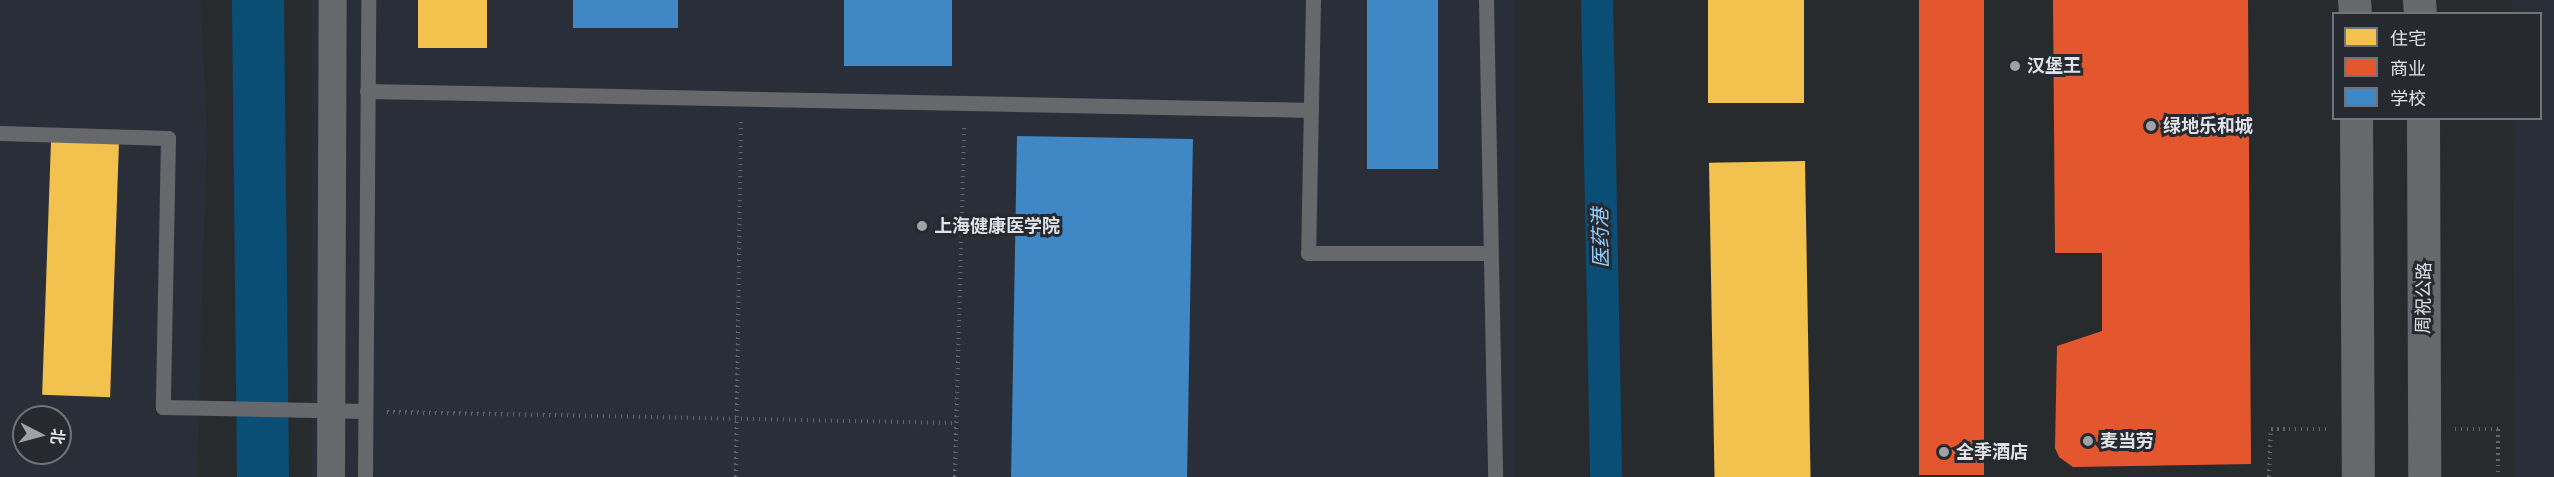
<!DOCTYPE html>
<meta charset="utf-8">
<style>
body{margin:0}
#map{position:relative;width:2554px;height:477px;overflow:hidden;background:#282b2e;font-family:Inter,"Noto Sans SC",sans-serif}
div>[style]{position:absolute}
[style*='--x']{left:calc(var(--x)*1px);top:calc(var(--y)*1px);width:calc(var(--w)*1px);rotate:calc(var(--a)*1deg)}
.built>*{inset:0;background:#292e38;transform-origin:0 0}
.homes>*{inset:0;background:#f2c14e;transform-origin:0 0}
.shops>*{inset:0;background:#e4572e;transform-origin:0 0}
.schools>*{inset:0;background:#3f88c5;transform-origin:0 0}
.canal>*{height:32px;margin:-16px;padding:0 16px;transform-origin:16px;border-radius:16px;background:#0a4e75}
.river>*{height:52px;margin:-26px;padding:0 26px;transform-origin:26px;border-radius:26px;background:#0a4e75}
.path>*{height:4px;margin-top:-2px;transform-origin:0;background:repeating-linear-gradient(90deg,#656669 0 1.5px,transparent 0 6px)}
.service>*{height:15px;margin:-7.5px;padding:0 7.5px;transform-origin:7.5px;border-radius:7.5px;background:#67686b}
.minor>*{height:28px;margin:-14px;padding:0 14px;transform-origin:14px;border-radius:14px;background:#67686b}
.tertiary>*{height:33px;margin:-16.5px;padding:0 16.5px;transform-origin:16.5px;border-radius:16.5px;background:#67686b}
.dots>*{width:16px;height:16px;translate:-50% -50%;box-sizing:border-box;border:3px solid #262a30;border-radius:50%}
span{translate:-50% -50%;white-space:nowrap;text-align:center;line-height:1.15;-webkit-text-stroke:6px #262a30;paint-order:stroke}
.poi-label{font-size:18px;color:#e0e2e6;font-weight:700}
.left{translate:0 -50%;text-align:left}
.street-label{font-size:18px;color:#e0e2e6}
.water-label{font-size:20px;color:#93d0fd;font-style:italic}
.legend{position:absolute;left:2332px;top:12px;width:210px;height:108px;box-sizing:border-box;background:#262a30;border:2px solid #707479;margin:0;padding:8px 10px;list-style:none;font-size:18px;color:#e0e2e6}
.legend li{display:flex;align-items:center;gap:12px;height:30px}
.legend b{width:30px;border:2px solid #707479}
.north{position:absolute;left:12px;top:405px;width:60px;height:60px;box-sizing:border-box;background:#262a30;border:2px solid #707479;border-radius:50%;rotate:96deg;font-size:16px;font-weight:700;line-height:24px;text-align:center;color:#e0e2e6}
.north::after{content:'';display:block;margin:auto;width:21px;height:27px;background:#a0a2a6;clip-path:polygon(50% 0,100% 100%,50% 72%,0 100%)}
</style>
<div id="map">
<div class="built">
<div style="clip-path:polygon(evenodd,0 0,201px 0,207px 136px,197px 477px,0 477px,0 0,24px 417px,60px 417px,60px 453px,24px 453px,24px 417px)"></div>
<div style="left:312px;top:0;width:1203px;height:477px"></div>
<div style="clip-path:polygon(2512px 0,2554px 0,2554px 477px,2515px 477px,2513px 119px,2540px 118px,2540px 14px,2512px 13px)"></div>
</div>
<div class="homes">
<div style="left:418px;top:0;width:69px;height:48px"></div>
<div style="left:1708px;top:0;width:96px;height:103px"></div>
<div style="left:51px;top:141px;width:68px;height:254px;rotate:2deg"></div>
<div style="left:1805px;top:161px;width:316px;height:96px;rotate:89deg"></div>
</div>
<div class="shops">
<div style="left:1919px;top:0;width:65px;height:475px"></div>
<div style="clip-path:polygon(2053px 0,2248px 0,2251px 464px,2073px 467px,2059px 457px,2055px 448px,2057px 346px,2102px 331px,2102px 253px,2055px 253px)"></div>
</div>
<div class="schools">
<div style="left:573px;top:0;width:105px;height:28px"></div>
<div style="left:844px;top:0;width:108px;height:66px"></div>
<div style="left:1367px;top:0;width:71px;height:169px"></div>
<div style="left:1017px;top:136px;width:176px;height:341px;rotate:1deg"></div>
</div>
<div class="canal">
<div style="--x:1597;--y:0;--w:477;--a:88.9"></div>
</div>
<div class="river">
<div style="--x:258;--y:0;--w:477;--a:89.4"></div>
</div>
<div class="path">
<div style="--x:387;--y:412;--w:569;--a:1.11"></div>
<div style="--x:2455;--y:429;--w:43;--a:0"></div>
<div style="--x:2498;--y:429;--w:48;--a:90"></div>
<div style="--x:736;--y:477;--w:356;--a:-89.2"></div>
<div style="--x:955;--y:477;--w:354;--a:-88.5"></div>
<div style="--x:2269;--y:477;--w:48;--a:-87.6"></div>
<div style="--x:2271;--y:429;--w:56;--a:0"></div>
</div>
<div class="service">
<div style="--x:1313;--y:0;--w:253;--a:91.1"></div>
<div style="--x:1308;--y:253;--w:182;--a:0"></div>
<div style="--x:1486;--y:0;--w:477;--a:88.9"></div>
<div style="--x:367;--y:91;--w:944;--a:1.15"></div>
<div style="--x:0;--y:133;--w:168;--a:1.7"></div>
<div style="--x:168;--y:138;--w:269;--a:91.1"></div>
<div style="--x:163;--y:407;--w:202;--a:1.1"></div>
<div style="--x:365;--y:477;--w:477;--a:-89.6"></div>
</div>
<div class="minor">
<div style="--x:331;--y:477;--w:477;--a:-89.8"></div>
</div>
<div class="tertiary">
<div style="--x:2354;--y:0;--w:14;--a:86"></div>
<div style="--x:2419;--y:0;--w:14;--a:86"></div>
<div style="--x:2356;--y:118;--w:359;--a:89.7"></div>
<div style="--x:2423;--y:118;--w:359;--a:89.8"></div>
</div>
<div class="dots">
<div style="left:2015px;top:66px;background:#a0a2a6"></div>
<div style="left:2151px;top:126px;background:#a0a2a6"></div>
<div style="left:922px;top:226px;background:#a0a2a6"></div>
<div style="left:2088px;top:441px;background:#a0a2a6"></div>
<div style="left:1944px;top:452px;background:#a0a2a6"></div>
</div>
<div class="poi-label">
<span class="left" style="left:2027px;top:66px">汉堡王</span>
<span class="left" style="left:2163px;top:126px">绿地乐和城</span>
<span class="left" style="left:934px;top:226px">上海健康医学院</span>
<span class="left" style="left:2100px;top:441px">麦当劳</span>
<span class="left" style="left:1956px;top:452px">全季酒店</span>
</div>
<div class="street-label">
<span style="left:2424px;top:298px;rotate:-89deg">周祝公路</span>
</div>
<div class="water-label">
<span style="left:1601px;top:238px;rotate:-91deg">医药港</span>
</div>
<ul class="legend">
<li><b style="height:16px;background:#f2c14e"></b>住宅</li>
<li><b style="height:16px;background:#e4572e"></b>商业</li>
<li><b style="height:16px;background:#3f88c5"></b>学校</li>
</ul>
<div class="north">北</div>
</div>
